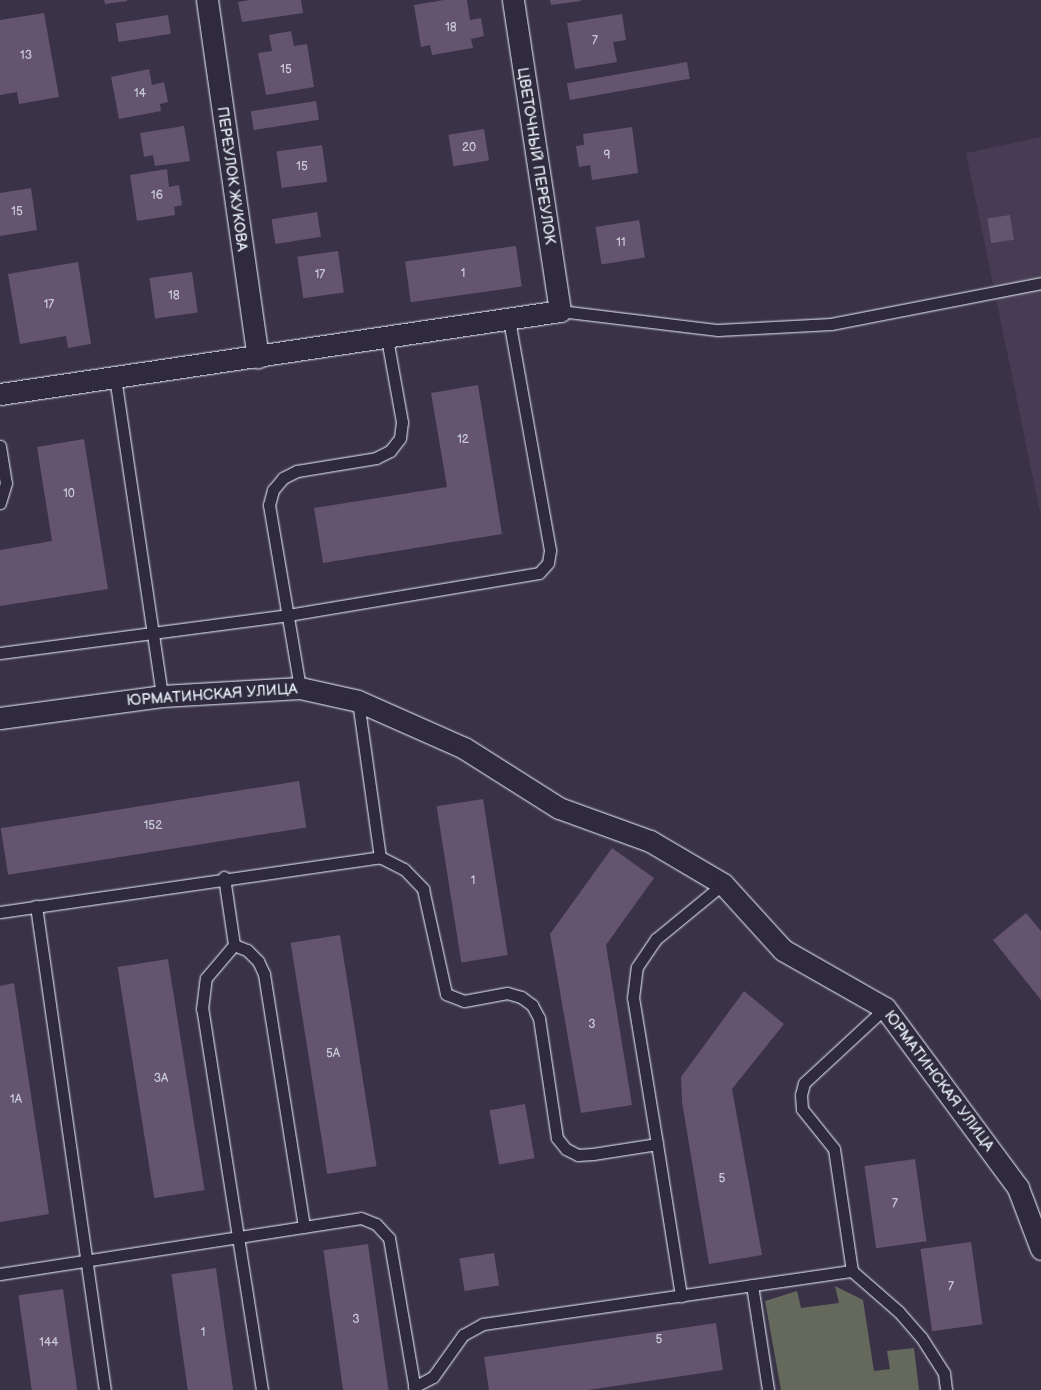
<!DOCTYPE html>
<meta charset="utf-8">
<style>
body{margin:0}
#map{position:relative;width:1041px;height:1390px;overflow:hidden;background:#3a3247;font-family:"Balsamiq Sans",sans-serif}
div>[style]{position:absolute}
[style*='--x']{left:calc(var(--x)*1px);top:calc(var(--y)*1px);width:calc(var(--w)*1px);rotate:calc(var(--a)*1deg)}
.built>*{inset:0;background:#473c53}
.green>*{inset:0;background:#64695c}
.building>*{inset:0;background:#64546f;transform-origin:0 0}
.roads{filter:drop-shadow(0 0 1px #e8f1f8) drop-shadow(0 0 1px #e8f1f8)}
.service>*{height:11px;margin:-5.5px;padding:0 5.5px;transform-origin:5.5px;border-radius:5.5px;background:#2f2a3d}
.minor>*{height:21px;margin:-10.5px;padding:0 10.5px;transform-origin:10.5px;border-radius:10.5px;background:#2f2a3d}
span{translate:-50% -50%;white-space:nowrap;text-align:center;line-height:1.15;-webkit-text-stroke:4px #2f2a3d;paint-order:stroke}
.number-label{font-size:12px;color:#c7cad6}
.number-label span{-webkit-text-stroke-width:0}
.street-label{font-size:15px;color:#e8f1f8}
</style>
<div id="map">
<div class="built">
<div style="clip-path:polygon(1041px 137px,1041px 517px,966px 153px)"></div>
</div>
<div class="green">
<div style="clip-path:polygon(835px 1286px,863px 1300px,874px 1371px,890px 1369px,887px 1351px,914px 1348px,919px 1390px,781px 1390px,765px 1301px,797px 1291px,801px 1308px,839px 1303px)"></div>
</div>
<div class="building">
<div style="clip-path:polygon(104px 0,127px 0,127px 1px,105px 4px)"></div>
<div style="clip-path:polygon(249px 0,301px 0,303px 13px,242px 22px,238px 2px)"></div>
<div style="clip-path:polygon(444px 0,467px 0,470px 20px,481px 18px,484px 36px,471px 39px,473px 48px,432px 55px,430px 45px,421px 47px,414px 5px)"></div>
<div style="clip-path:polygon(550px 0,581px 0,581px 1px,551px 5px)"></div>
<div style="clip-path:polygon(44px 13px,59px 97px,19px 104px,17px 92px,0 95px,0 20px)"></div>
<div style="clip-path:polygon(622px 14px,626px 40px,613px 42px,617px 62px,575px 69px,567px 23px)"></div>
<div style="left:168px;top:15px;width:19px;height:53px;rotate:81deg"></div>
<div style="clip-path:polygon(291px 31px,294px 46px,307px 44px,314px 87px,266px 95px,258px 53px,272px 51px,269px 35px)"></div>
<div style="left:687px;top:62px;width:17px;height:122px;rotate:80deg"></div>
<div style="clip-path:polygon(149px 69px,152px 85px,164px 82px,168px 102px,160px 104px,161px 111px,119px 119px,111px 77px)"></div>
<div style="left:316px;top:101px;width:19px;height:66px;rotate:81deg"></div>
<div style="clip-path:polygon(184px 126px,190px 161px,155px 166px,153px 155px,144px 157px,140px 133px)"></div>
<div style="clip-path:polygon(632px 127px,638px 173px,592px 180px,590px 165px,579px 167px,576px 146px,584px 145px,583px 134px)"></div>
<div style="left:484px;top:129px;width:32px;height:36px;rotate:81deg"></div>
<div style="left:322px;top:145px;width:37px;height:46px;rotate:82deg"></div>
<div style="clip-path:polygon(167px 169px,169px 187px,179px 185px,182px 205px,174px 207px,175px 215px,137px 221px,130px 175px)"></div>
<div style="clip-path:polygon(31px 188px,37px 230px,0 236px,0 193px)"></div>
<div style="left:317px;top:212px;width:25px;height:46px;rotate:81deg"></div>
<div style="left:1010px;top:215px;width:25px;height:23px;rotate:81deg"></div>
<div style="left:639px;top:220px;width:38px;height:44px;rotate:81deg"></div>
<div style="left:516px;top:246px;width:41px;height:112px;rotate:82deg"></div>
<div style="left:338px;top:251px;width:42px;height:41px;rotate:82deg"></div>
<div style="clip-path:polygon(78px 262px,91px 344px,68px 348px,66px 336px,20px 344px,8px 274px)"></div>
<div style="left:192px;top:272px;width:41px;height:43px;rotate:82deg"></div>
<div style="clip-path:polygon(478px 385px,502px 534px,323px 563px,314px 508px,447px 487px,431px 393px)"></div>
<div style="clip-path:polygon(84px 439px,108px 589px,0 606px,0 550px,52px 541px,37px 447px)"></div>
<div style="left:299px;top:781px;width:47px;height:302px;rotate:81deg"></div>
<div style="left:483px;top:799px;width:158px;height:47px;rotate:81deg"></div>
<div style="clip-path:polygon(612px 848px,654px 878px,606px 945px,632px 1105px,581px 1113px,550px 934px)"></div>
<div style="clip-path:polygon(1026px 913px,1041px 931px,1041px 1000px,993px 940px)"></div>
<div style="left:340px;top:935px;width:234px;height:50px;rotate:81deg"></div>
<div style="left:168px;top:959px;width:234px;height:51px;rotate:81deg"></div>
<div style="clip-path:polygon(14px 983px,49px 1214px,0 1222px,0 986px)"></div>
<div style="clip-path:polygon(744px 991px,784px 1024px,732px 1089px,762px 1255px,709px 1264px,682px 1102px,681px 1077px)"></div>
<div style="left:525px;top:1104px;width:55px;height:36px;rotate:80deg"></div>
<div style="left:915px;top:1159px;width:83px;height:51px;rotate:82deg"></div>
<div style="left:971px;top:1242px;width:83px;height:51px;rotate:82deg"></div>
<div style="left:368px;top:1244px;width:148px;height:45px;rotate:82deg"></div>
<div style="left:494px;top:1253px;width:33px;height:35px;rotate:81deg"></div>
<div style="left:216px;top:1268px;width:123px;height:45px;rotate:82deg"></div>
<div style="left:63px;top:1289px;width:102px;height:45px;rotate:82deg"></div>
<div style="clip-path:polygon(716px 1323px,723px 1370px,588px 1390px,489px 1390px,484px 1357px)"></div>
</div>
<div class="roads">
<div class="service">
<div style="--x:560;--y:311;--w:159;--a:6.9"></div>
<div style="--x:718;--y:330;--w:113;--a:-3"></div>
<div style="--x:831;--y:324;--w:214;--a:-11"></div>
<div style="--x:115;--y:377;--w:322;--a:81.6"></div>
<div style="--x:0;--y:446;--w:37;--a:81"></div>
<div style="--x:6;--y:483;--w:21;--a:107"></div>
<div style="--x:0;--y:653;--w:290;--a:-7.5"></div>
<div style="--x:288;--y:615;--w:254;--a:-9.5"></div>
<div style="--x:539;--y:573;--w:13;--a:-48"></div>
<div style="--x:548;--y:563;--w:13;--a:-81"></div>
<div style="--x:550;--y:550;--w:235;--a:-100.1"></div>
<div style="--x:300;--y:688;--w:186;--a:-99.6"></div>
<div style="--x:269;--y:505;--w:16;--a:-75"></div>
<div style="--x:273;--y:490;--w:16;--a:-50"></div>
<div style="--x:283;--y:478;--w:16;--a:-27"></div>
<div style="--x:297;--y:471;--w:80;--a:-9.3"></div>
<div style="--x:376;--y:458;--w:16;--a:-27"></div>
<div style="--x:390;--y:451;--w:16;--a:-52"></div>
<div style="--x:400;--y:438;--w:16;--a:-83"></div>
<div style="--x:402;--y:422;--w:84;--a:-100.2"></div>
<div style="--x:358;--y:701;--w:158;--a:82"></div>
<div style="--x:224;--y:877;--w:69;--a:81.6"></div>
<div style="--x:36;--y:906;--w:489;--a:81.9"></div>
<div style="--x:0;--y:912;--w:384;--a:-8.2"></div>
<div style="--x:380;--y:857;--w:27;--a:27"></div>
<div style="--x:404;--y:869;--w:28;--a:46"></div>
<div style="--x:423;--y:889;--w:107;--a:77.6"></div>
<div style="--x:446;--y:994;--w:19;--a:21"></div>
<div style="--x:464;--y:1001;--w:44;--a:-10.5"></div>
<div style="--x:507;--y:993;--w:15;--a:16"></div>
<div style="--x:521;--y:997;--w:14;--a:36"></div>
<div style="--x:532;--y:1005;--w:15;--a:62"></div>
<div style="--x:539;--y:1018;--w:121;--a:81.5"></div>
<div style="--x:557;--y:1138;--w:14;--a:51"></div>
<div style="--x:566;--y:1149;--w:13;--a:27"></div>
<div style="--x:578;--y:1155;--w:15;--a:-4"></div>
<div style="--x:593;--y:1154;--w:65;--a:-8.9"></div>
<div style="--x:657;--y:1144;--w:148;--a:-99.3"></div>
<div style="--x:633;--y:998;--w:31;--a:-83"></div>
<div style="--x:637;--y:967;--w:34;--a:-56"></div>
<div style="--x:656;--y:939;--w:87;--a:-39.4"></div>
<div style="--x:885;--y:1008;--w:110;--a:137.2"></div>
<div style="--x:804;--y:1083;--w:12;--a:104"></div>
<div style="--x:801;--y:1095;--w:14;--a:86"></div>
<div style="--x:802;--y:1109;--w:51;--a:51.3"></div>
<div style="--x:834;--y:1149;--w:123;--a:81.6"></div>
<div style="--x:852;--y:1271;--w:62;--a:41.1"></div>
<div style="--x:899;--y:1312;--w:33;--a:49"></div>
<div style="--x:921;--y:1337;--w:43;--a:57.4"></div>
<div style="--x:944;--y:1373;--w:17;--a:83"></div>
<div style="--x:657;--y:1144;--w:154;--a:81"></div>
<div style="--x:0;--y:1274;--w:365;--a:-8.8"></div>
<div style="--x:361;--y:1218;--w:16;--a:22"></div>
<div style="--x:376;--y:1224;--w:19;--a:47"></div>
<div style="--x:389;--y:1238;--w:154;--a:80.3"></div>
<div style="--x:752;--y:1285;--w:106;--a:81.3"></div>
<div style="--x:414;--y:1387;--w:21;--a:-28"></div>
<div style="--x:433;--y:1377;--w:52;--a:-54.5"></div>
<div style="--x:463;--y:1335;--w:23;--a:-29"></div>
<div style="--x:483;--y:1324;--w:373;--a:-8.2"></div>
<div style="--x:262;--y:1390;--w:386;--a:-98.9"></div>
<div style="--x:202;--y:1009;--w:31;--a:-83"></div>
<div style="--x:206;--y:978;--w:43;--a:-49.7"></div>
<div style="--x:234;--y:945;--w:14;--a:21"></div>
<div style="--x:247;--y:950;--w:16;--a:45"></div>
<div style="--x:258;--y:961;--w:14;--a:65"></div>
<div style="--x:264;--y:974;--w:256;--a:81"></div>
</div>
<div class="minor">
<div style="--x:207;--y:0;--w:361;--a:81.9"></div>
<div style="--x:0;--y:394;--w:566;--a:-8.43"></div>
<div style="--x:560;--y:311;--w:315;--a:-98.6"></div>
<div style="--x:0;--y:718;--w:163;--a:-7.7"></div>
<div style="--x:162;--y:696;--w:138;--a:-3.3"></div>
<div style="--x:300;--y:688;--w:59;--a:12.6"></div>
<div style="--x:358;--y:701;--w:116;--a:23.9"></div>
<div style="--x:464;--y:748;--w:112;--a:32.3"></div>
<div style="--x:559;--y:808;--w:97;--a:19.9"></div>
<div style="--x:650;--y:841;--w:85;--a:30.5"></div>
<div style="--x:723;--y:884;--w:89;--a:47.7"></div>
<div style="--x:783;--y:950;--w:117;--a:29.6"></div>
<div style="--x:885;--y:1008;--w:224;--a:53.5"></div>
<div style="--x:1018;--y:1188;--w:65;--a:69.3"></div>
</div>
</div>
<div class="number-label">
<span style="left:451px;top:28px">18</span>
<span style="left:595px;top:41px">7</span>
<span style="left:26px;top:56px">13</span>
<span style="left:286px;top:70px">15</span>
<span style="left:140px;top:94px">14</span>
<span style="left:469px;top:148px">20</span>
<span style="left:607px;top:156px">9</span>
<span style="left:302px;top:167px">15</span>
<span style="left:157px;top:196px">16</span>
<span style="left:17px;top:212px">15</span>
<span style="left:621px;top:243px">11</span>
<span style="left:463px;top:274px">1</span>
<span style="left:320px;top:275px">17</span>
<span style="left:174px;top:296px">18</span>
<span style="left:49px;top:305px">17</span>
<span style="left:463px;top:440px">12</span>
<span style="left:69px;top:494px">10</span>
<span style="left:153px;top:826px">152</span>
<span style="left:473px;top:881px">1</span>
<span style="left:592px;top:1025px">3</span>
<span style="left:333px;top:1054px">5А</span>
<span style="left:161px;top:1079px">3А</span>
<span style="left:16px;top:1100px">1А</span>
<span style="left:722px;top:1179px">5</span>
<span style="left:895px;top:1204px">7</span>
<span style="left:951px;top:1287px">7</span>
<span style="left:356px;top:1320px">3</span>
<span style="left:203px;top:1333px">1</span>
<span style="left:659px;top:1340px">5</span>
<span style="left:49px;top:1343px">144</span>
</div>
<div class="street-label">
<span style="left:536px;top:156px;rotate:81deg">ЦВЕТОЧНЫЙ ПЕРЕУЛОК</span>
<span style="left:232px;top:179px;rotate:82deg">ПЕРЕУЛОК ЖУКОВА</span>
<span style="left:212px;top:695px;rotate:-4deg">ЮРМАТИНСКАЯ УЛИЦА</span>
<span style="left:939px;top:1081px;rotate:53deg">ЮРМАТИНСКАЯ УЛИЦА</span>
</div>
</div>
